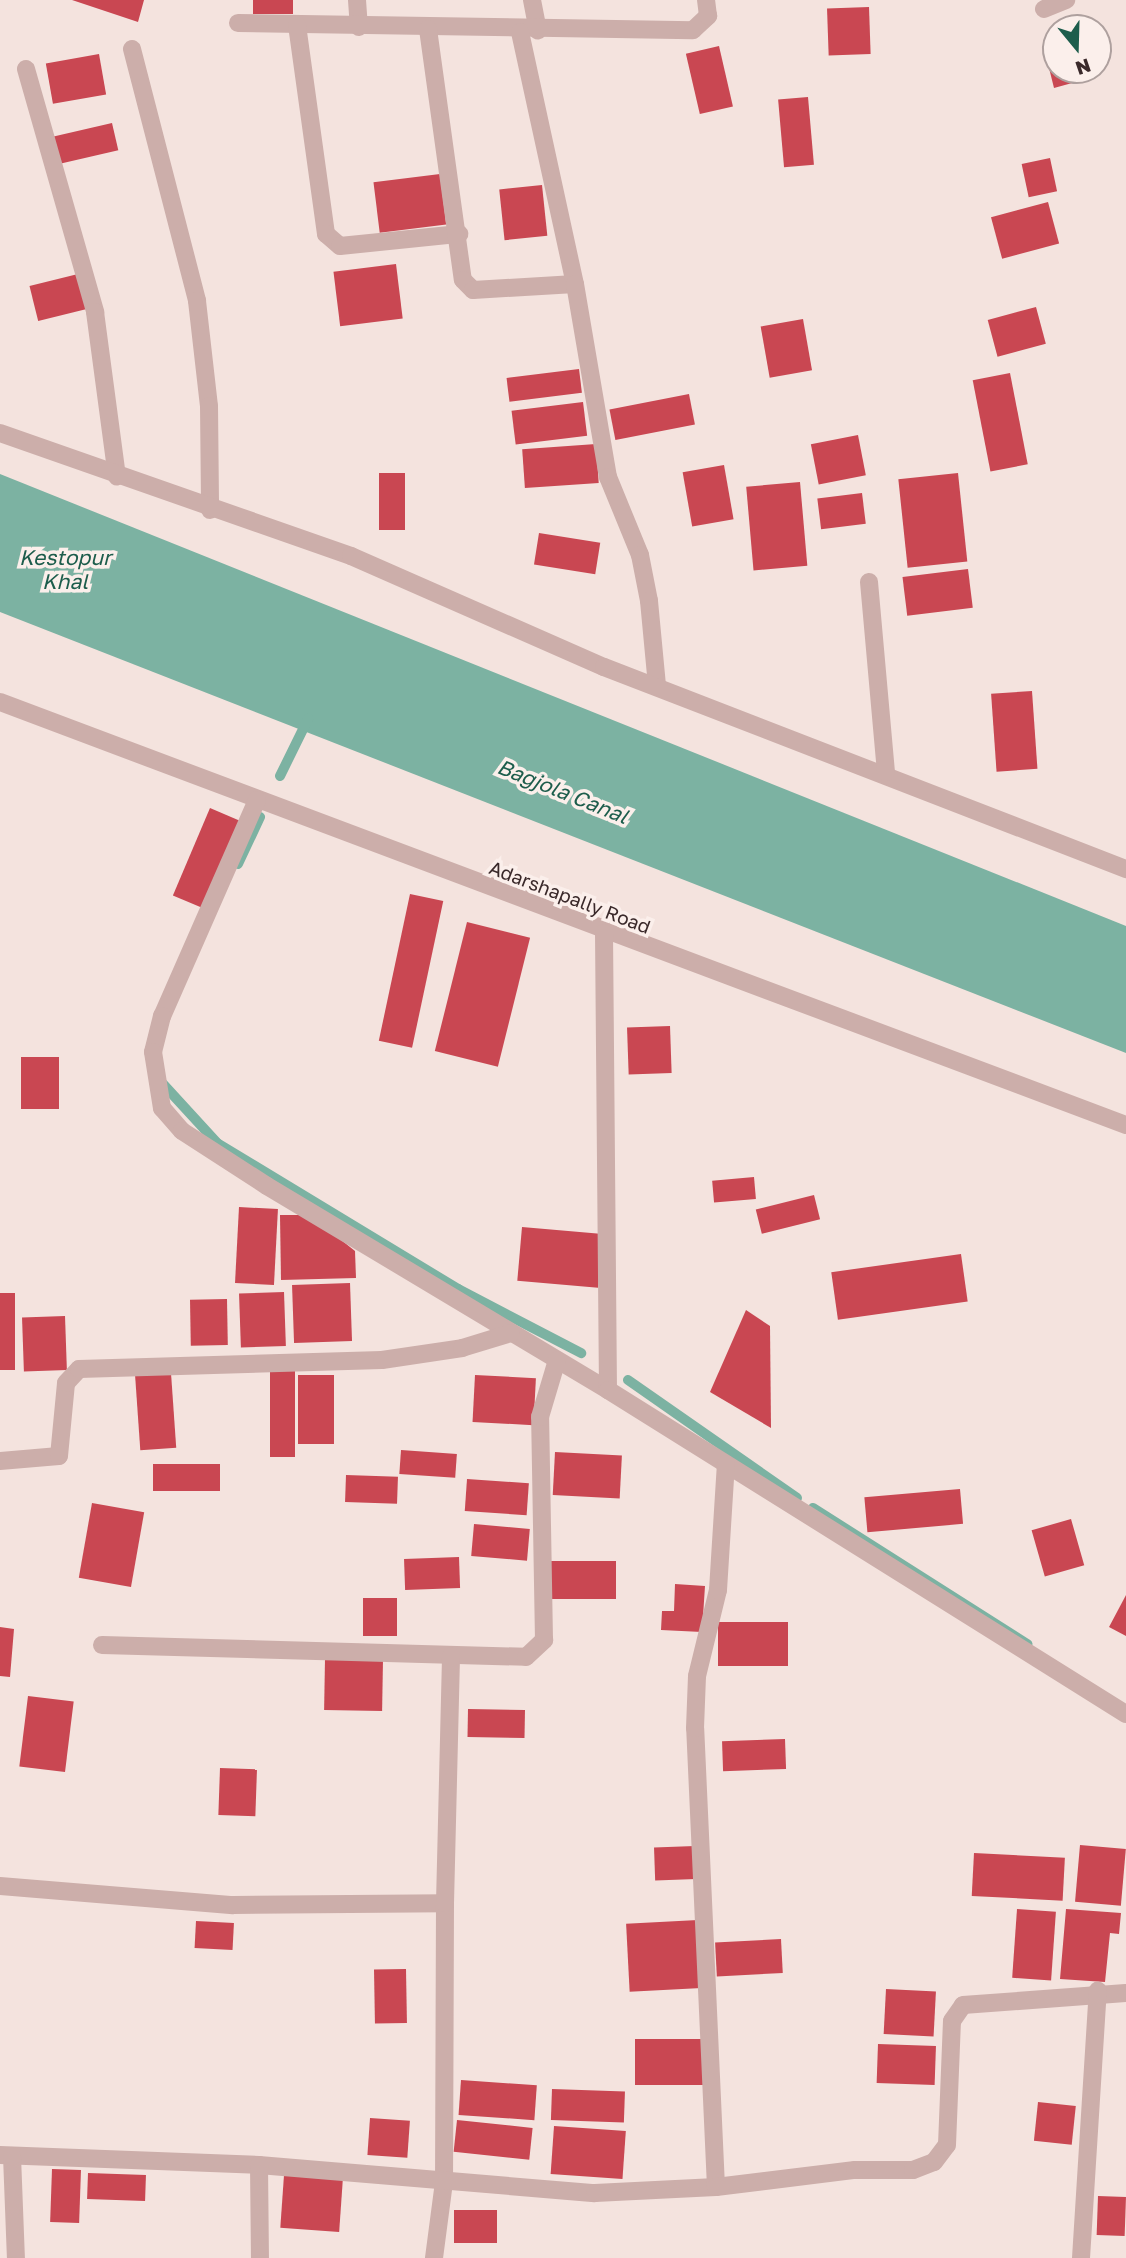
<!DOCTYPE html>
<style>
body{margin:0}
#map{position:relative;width:1126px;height:2258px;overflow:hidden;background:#f4e3de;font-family:"Golos Text",sans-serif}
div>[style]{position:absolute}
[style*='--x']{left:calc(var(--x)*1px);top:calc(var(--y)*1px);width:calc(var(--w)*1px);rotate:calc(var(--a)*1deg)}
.water>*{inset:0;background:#7cb2a2}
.stream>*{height:10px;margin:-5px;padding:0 5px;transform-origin:5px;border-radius:5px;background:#7cb2a2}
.building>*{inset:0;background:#c94752;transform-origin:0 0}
.minor>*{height:18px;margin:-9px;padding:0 9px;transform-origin:9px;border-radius:9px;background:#ccaeaa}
span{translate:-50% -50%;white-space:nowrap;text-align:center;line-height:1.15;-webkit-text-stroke:7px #fbefeb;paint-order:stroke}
.street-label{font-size:19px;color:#3a292a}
.water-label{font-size:21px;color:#1d5d4c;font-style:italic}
.north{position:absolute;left:1042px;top:14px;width:70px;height:70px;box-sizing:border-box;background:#fbefeb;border:2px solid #aea09e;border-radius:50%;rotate:161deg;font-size:19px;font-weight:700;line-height:28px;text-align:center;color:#3a292a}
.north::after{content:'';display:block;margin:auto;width:24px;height:32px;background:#1d5d4c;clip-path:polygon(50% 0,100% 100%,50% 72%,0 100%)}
</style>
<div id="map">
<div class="water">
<div style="clip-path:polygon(0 474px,1126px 926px,1126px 1053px,0 612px)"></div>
</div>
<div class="stream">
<div style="--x:280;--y:776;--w:64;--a:-63.8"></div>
<div style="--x:238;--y:864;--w:52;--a:-64.9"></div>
<div style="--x:163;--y:1084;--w:80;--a:47.5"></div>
<div style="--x:217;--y:1143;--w:282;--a:31.2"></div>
<div style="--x:458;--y:1289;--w:139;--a:27.5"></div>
<div style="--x:628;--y:1380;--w:206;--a:34.9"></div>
<div style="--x:813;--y:1508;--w:254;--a:32.4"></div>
</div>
<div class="building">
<div style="clip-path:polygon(72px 0,144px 0,138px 22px)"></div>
<div style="left:253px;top:0;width:40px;height:14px"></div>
<div style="left:869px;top:7px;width:47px;height:42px;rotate:88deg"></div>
<div style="left:719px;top:46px;width:62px;height:34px;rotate:77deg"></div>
<div style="left:99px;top:54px;width:41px;height:54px;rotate:80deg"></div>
<div style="clip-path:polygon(1056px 57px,1056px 70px,1080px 70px,1083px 80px,1054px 88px,1047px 60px)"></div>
<div style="left:808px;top:97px;width:68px;height:30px;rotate:85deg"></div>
<div style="left:112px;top:123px;width:28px;height:61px;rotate:77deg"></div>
<div style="left:1050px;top:158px;width:34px;height:29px;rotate:78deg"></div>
<div style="left:440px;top:174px;width:51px;height:67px;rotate:83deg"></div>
<div style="left:542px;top:185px;width:51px;height:43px;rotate:84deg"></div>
<div style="left:1048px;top:202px;width:43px;height:59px;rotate:75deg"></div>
<div style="left:396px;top:264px;width:55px;height:63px;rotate:83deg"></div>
<div style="left:78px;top:274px;width:36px;height:50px;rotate:76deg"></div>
<div style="left:1036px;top:307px;width:38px;height:50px;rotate:75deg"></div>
<div style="left:803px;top:319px;width:52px;height:43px;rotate:80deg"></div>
<div style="left:579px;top:369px;width:24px;height:73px;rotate:83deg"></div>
<div style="left:1010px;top:373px;width:93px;height:38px;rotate:79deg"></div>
<div style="left:689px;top:394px;width:31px;height:81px;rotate:79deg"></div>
<div style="left:583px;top:402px;width:34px;height:72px;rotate:83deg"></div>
<div style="left:858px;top:435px;width:41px;height:48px;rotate:79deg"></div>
<div style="left:596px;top:444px;width:39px;height:74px;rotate:86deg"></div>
<div style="left:724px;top:465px;width:55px;height:42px;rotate:80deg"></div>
<div style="left:405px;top:473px;width:57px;height:26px;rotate:90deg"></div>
<div style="left:958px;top:473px;width:89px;height:60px;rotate:84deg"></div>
<div style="left:800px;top:482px;width:84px;height:54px;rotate:85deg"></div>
<div style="left:862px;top:493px;width:31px;height:45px;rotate:83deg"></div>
<div style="left:539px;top:533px;width:62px;height:32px;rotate:9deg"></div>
<div style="left:968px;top:569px;width:39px;height:66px;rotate:83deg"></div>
<div style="left:1032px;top:691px;width:78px;height:41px;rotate:86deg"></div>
<div style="left:210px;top:808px;width:33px;height:95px;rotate:23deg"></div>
<div style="left:410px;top:894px;width:34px;height:150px;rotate:12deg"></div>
<div style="left:467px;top:922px;width:65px;height:133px;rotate:14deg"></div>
<div style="left:670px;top:1026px;width:47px;height:43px;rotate:88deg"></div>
<div style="left:21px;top:1057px;width:38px;height:52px"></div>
<div style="left:754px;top:1177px;width:22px;height:42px;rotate:85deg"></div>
<div style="left:814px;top:1195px;width:25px;height:60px;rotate:76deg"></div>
<div style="left:239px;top:1207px;width:39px;height:76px;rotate:3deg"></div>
<div style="clip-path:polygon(280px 1215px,310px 1215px,355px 1251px,356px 1278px,281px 1280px)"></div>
<div style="left:522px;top:1227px;width:81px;height:54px;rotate:5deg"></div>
<div style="left:961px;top:1254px;width:48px;height:131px;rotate:82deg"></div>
<div style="left:350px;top:1283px;width:58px;height:58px;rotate:88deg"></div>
<div style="left:284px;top:1292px;width:54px;height:45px;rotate:88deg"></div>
<div style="left:0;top:1293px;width:15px;height:77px"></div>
<div style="left:227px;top:1299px;width:46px;height:37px;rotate:89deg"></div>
<div style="clip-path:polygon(746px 1310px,770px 1326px,771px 1428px,710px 1392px)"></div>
<div style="left:65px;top:1316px;width:54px;height:43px;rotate:88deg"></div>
<div style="left:270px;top:1369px;width:25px;height:88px"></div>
<div style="left:171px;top:1373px;width:75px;height:36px;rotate:86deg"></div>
<div style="left:298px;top:1375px;width:36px;height:69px"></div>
<div style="left:475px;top:1375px;width:61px;height:47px;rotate:3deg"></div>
<div style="left:401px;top:1450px;width:56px;height:24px;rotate:4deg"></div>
<div style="left:555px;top:1452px;width:67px;height:43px;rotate:3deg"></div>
<div style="left:220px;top:1464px;width:27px;height:67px;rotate:90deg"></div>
<div style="left:346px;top:1475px;width:52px;height:27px;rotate:2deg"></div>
<div style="left:467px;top:1479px;width:62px;height:32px;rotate:4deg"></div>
<div style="left:960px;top:1489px;width:35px;height:96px;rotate:85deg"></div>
<div style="left:92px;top:1503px;width:53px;height:76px;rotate:10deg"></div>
<div style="left:1071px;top:1519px;width:48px;height:41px;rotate:74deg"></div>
<div style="left:474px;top:1524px;width:56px;height:32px;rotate:5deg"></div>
<div style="left:459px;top:1557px;width:31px;height:55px;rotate:88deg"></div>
<div style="left:551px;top:1561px;width:65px;height:38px"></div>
<div style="clip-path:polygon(675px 1584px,705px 1586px,702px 1632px,661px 1630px,662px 1611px,674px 1611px)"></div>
<div style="clip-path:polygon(1126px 1595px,1126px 1636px,1109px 1627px)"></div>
<div style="left:363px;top:1598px;width:34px;height:38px"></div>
<div style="left:788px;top:1622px;width:44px;height:70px;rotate:90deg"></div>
<div style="clip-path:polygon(0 1627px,14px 1629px,10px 1677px,0 1676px)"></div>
<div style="left:325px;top:1659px;width:58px;height:51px;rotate:1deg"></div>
<div style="left:28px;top:1696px;width:46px;height:71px;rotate:7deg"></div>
<div style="left:468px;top:1709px;width:57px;height:28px;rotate:1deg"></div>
<div style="left:785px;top:1739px;width:30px;height:63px;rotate:88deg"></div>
<div style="left:220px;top:1768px;width:37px;height:47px;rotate:2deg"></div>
<div style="left:1080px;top:1845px;width:46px;height:57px;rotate:5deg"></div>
<div style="left:695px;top:1846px;width:33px;height:41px;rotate:88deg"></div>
<div style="left:974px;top:1853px;width:91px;height:43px;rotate:3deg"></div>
<div style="left:1017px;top:1909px;width:39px;height:69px;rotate:4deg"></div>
<div style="clip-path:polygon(1066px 1909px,1121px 1913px,1119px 1934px,1110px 1933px,1105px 1982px,1060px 1979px)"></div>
<div style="left:698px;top:1920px;width:68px;height:72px;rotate:87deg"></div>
<div style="left:196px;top:1921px;width:38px;height:27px;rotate:3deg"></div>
<div style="left:781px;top:1939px;width:34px;height:66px;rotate:87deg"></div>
<div style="left:406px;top:1969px;width:54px;height:32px;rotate:89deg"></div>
<div style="left:886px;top:1989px;width:50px;height:45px;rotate:3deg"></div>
<div style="left:703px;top:2039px;width:46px;height:68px;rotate:90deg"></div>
<div style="left:878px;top:2044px;width:58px;height:39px;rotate:2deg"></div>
<div style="left:461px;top:2080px;width:76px;height:35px;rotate:4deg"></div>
<div style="left:552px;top:2089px;width:73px;height:31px;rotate:2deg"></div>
<div style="left:1038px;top:2102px;width:38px;height:39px;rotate:6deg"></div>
<div style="left:370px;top:2118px;width:40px;height:37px;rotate:4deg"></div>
<div style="left:457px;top:2120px;width:76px;height:32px;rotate:6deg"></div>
<div style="left:554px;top:2126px;width:72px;height:48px;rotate:4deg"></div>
<div style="left:52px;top:2169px;width:29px;height:53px;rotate:2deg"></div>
<div style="left:88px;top:2173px;width:58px;height:26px;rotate:2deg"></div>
<div style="left:284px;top:2175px;width:59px;height:53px;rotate:4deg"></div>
<div style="left:1098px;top:2196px;width:28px;height:39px;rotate:2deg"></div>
<div style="left:497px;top:2210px;width:33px;height:43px;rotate:90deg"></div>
</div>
<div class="minor">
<div style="--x:357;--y:0;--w:27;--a:86"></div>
<div style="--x:532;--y:0;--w:31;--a:79"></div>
<div style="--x:1044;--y:9;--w:24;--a:-22"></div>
<div style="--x:238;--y:23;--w:455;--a:0.9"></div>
<div style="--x:693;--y:30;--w:21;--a:-43"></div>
<div style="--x:708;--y:16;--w:16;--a:-97"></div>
<div style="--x:297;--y:25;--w:211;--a:82.1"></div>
<div style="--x:326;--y:234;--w:18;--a:41"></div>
<div style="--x:340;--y:246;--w:120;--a:-5.8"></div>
<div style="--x:428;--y:29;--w:253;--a:82.1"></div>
<div style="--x:463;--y:280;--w:14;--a:45"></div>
<div style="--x:473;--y:290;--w:102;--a:-3.4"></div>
<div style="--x:520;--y:32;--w:258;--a:77.7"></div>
<div style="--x:575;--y:284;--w:196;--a:80.3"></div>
<div style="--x:608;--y:477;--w:84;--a:67.7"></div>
<div style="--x:640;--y:555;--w:47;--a:78.9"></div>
<div style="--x:649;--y:601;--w:85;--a:84.6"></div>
<div style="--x:132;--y:49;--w:260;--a:75.5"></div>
<div style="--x:197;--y:301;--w:106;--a:83.5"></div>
<div style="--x:209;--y:406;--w:104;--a:89.4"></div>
<div style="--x:26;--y:69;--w:253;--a:74.1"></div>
<div style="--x:95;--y:312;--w:166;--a:82.4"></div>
<div style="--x:0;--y:433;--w:372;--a:19.3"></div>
<div style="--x:351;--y:556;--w:276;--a:23.7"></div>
<div style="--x:604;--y:667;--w:560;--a:21.16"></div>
<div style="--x:869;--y:582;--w:191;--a:84.9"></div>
<div style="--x:0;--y:702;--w:1203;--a:20.59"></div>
<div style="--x:257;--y:800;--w:236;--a:113.7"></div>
<div style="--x:162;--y:1016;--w:37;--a:104"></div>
<div style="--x:153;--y:1052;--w:57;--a:80.9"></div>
<div style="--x:162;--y:1108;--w:30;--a:49"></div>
<div style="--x:182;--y:1131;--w:101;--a:32.9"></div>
<div style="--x:267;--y:1186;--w:397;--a:30.9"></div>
<div style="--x:604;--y:933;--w:457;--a:89.5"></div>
<div style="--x:608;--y:1390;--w:611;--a:32.03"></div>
<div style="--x:0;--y:1461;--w:59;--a:-4.8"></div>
<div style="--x:59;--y:1456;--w:73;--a:-84.5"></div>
<div style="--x:66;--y:1383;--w:19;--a:-47"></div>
<div style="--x:79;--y:1369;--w:303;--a:-1.7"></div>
<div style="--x:382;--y:1360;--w:81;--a:-8.5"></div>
<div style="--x:462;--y:1348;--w:51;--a:-17"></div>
<div style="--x:102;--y:1645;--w:424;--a:1.6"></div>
<div style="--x:526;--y:1657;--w:25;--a:-43"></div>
<div style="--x:544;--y:1640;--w:223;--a:-91"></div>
<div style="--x:540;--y:1417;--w:59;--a:-73.4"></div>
<div style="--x:0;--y:1886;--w:234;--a:4.7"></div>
<div style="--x:233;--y:1905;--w:212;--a:-0.5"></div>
<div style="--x:445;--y:1903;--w:279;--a:90.2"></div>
<div style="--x:444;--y:2182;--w:77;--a:97.5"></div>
<div style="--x:445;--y:1903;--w:247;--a:-88.6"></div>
<div style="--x:0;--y:2155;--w:259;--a:2.2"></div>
<div style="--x:259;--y:2165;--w:337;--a:4.8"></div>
<div style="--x:595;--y:2193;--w:121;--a:-2.8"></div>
<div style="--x:716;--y:2187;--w:459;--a:-92.6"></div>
<div style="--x:695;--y:1728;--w:52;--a:-87.8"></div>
<div style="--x:697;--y:1676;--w:89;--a:-76.3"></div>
<div style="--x:718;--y:1590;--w:126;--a:-86.4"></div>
<div style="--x:12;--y:2156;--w:102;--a:87.8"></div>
<div style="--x:259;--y:2165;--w:93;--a:89.4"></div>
<div style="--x:716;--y:2187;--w:140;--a:-7"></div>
<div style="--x:855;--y:2170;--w:58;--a:0"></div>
<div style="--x:913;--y:2170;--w:22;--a:-21"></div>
<div style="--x:934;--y:2162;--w:21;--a:-53"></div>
<div style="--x:947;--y:2145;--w:124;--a:-87.7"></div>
<div style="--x:952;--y:2021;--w:19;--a:-55"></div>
<div style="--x:963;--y:2005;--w:163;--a:-4.2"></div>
<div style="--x:1081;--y:2258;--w:268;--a:-86.4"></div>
</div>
<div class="street-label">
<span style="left:570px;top:897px;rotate:21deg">Adarshapally Road</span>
</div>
<div class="water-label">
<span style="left:65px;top:569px">Kestopur<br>Khal</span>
<span style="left:563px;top:791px;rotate:22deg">Bagjola Canal</span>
</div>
<div class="north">N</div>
</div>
